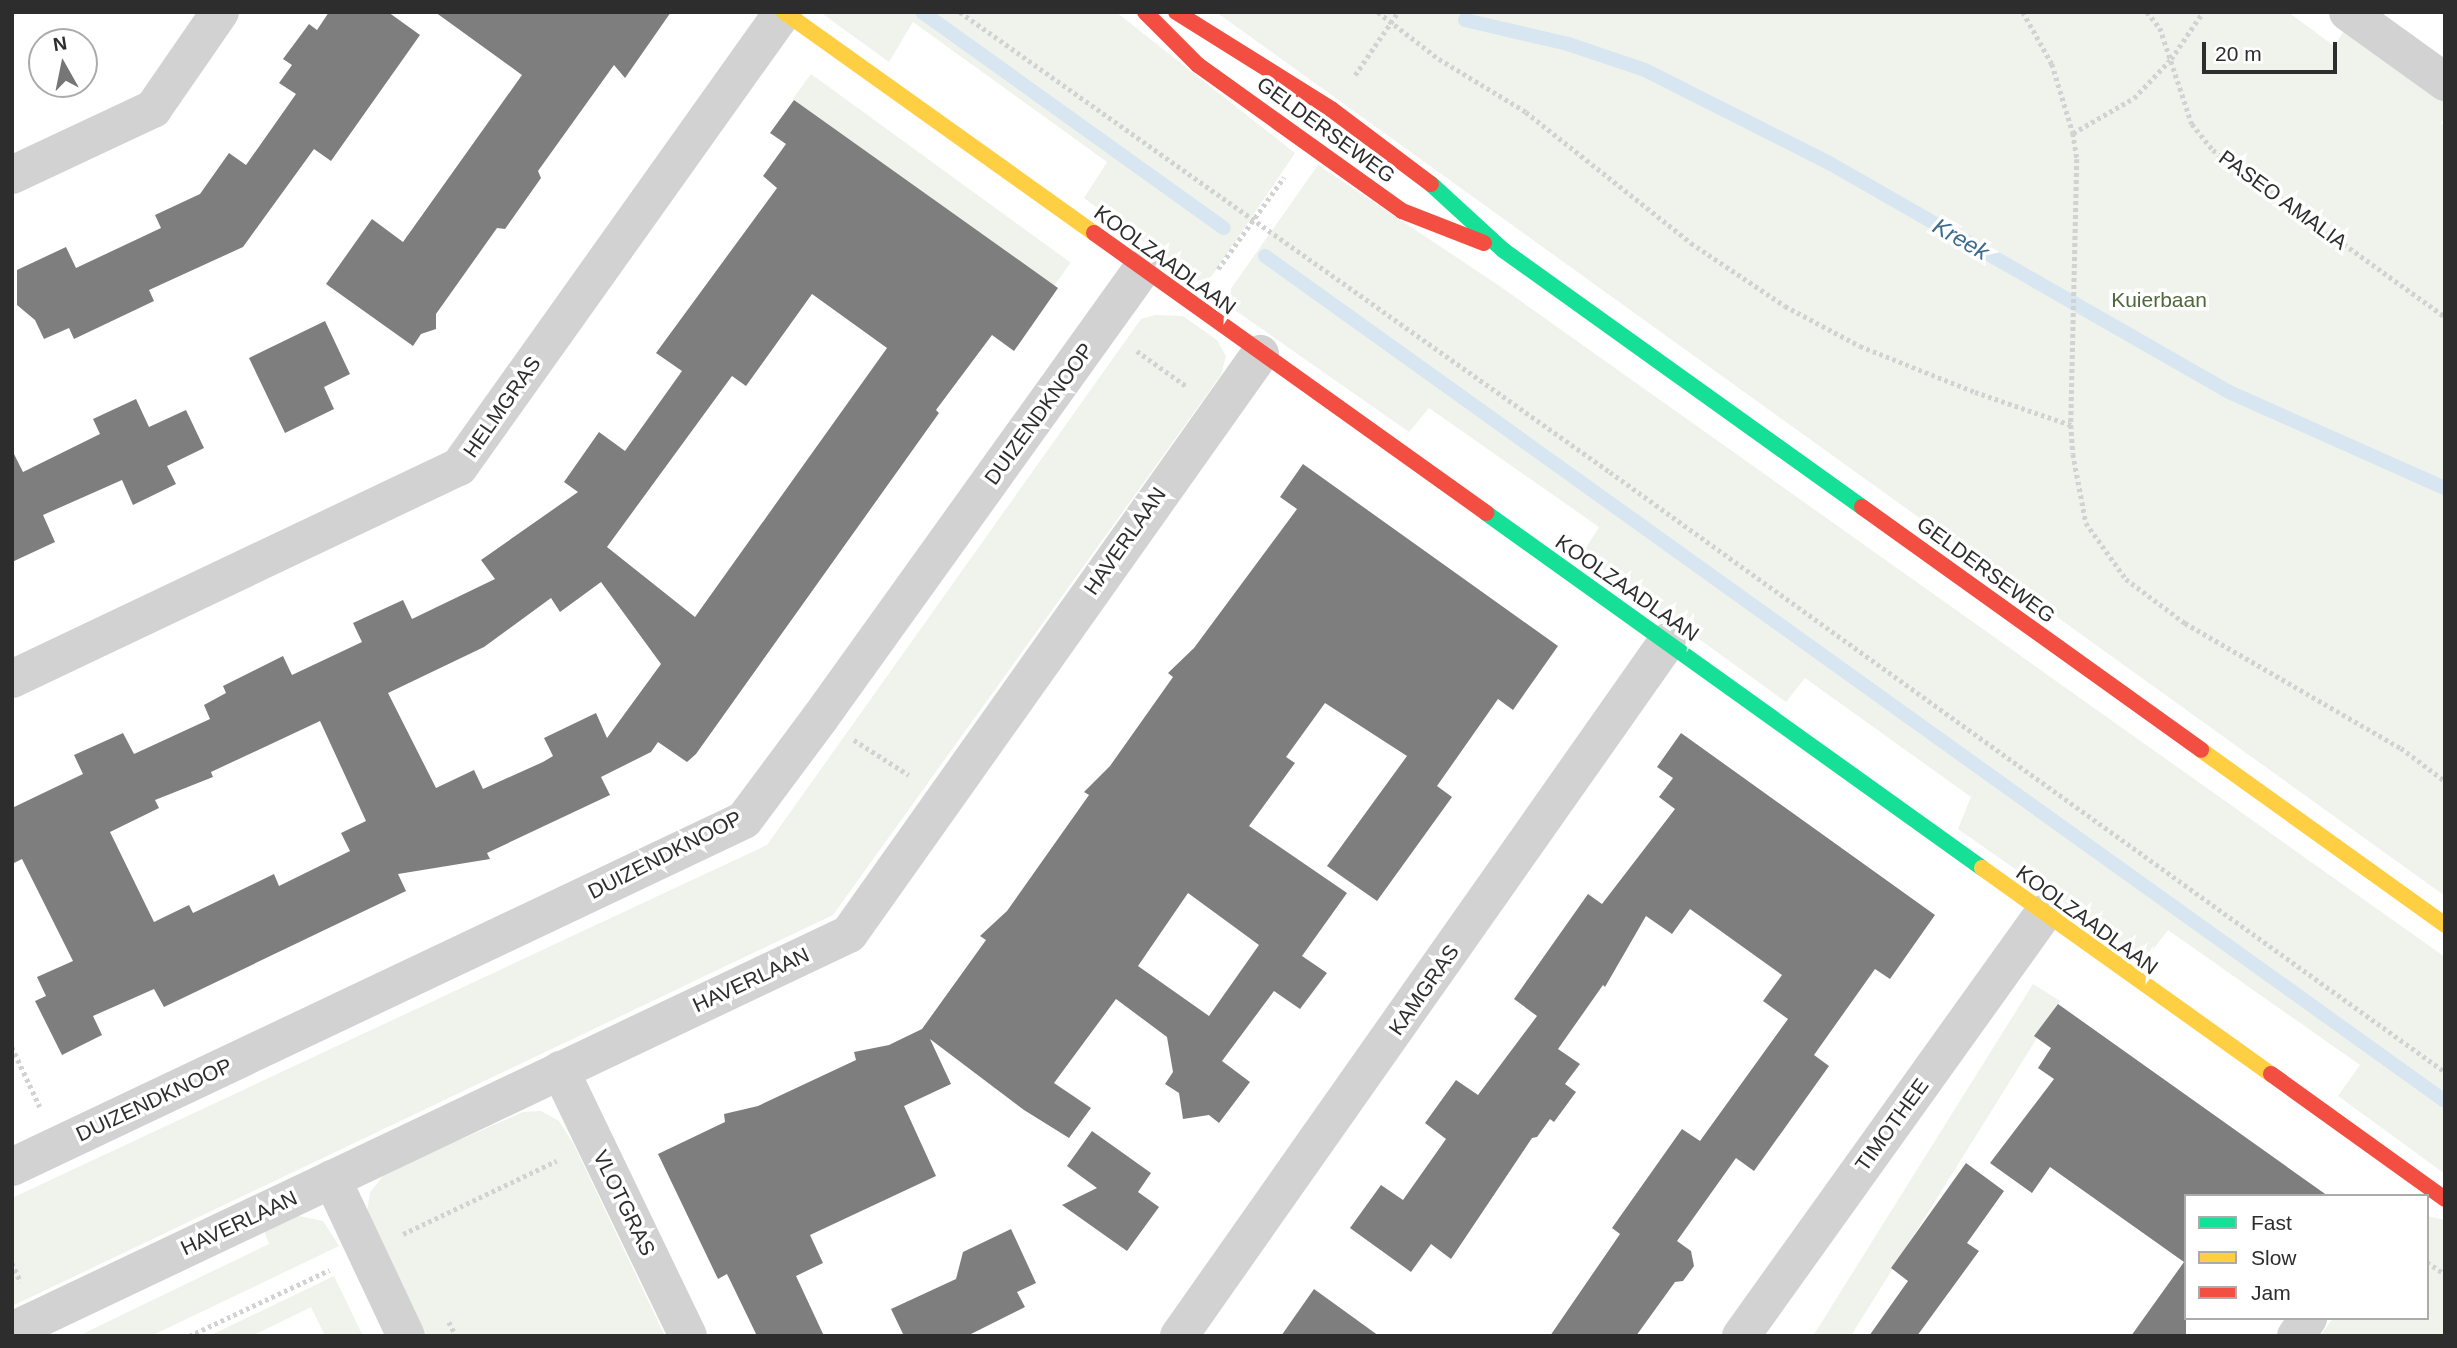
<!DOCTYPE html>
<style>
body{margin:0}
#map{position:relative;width:2457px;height:1348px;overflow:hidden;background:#fff;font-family:Arial,sans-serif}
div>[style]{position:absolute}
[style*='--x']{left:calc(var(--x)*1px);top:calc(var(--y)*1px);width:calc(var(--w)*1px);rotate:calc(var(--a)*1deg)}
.green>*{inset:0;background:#eff3eb;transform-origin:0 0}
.stream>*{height:14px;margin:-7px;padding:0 7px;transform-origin:7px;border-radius:7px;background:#d7e6f0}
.building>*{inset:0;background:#7e7e7e}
.path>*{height:4.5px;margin-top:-2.25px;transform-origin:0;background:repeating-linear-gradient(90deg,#d2d2d2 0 3.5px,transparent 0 7px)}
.street>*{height:38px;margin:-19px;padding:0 19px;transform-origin:19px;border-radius:19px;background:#d2d2d2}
.fast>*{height:16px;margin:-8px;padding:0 8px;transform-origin:8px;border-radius:8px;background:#16e098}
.slow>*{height:16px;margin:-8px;padding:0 8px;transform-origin:8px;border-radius:8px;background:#ffcf43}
.jam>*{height:16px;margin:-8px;padding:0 8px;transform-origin:8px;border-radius:8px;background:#f24e42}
span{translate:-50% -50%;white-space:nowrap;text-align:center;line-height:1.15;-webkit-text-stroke:7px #fff;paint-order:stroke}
.street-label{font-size:21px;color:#2d2d2d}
.park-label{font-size:21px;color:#4e673b}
.water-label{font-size:23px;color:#3c6b8d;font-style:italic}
.frame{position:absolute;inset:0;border:14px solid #2d2d2d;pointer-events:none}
.legend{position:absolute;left:2184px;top:1194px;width:245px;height:126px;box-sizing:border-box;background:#fff;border:2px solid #ababab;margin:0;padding:9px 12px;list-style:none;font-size:21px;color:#2d2d2d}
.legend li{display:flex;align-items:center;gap:14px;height:35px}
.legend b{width:35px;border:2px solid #ababab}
.north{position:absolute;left:28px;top:28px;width:70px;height:70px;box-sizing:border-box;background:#fff;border:2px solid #ababab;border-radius:50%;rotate:351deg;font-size:19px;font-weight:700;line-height:28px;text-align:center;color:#2d2d2d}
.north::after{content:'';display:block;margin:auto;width:24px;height:32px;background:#767676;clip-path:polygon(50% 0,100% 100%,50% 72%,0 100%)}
.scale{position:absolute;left:2202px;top:42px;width:135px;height:32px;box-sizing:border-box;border:4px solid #2d2d2d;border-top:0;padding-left:9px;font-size:21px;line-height:24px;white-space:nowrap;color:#2d2d2d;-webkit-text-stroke:5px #fff;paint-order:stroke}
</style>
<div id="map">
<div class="green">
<div style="clip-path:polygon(820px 12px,1116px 12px,1295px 153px,1211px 277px,1197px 281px,1084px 198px,1107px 162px,913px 22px,889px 62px)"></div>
<div style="clip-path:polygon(1216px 12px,2288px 12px,2334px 46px,2344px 31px,2445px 99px,2445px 117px,2441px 123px,2445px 126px,2445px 896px)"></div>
<div style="left:811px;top:74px;width:321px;height:31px;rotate:36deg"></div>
<div style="clip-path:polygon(1318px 165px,1498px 285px,2445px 957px,2445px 1174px,2338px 1096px,2360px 1065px,2168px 930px,2145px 960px,1958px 829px,1971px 797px,1805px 678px,1786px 702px,1582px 554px,1599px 527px,1429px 408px,1409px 432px,1229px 306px,1230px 290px)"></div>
<div style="clip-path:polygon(1155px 315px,1183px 316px,1217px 340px,1226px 356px,1221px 375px,833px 915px,12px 1306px,12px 1198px,767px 845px,1141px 319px)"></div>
<div style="left:2033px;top:984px;width:32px;height:434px;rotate:32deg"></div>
<div style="clip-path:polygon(541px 1111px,559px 1121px,573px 1143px,665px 1336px,427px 1336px,367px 1212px,370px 1192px,383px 1176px,416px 1159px,523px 1112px)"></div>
<div style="clip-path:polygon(294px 1215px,323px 1221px,339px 1246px,151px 1336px,78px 1336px,269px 1244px,264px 1230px)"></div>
<div style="clip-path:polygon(2427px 1216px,2445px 1220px,2445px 1336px,2320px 1336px,2333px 1318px,2427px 1318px)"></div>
<div style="clip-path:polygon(334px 1276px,363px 1336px,325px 1336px,311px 1307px,252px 1336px,209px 1336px)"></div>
</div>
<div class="stream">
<div style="--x:922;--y:12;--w:371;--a:35.6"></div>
<div style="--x:1465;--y:20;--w:106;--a:13.1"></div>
<div style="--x:1568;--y:44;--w:81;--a:18.7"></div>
<div style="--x:1645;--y:70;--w:208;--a:26.8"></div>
<div style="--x:1831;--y:164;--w:459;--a:29.8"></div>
<div style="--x:2229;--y:392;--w:236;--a:24"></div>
<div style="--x:1265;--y:256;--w:1451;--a:35.61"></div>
</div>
<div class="building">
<div style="clip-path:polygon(329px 12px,388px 12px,420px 35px,331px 161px,314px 149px,243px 247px,149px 290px,154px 301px,74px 339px,69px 328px,44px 339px,35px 320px,17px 305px,17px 270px,66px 247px,76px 268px,161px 228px,155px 215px,200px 194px,229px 153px,246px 165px,296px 94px,279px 83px,292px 65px,283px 59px,309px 24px,317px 30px)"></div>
<div style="clip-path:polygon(435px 12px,671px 12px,625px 78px,614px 65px,538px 171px,541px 178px,505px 229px,497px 228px,436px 314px,436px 329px,421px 334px,413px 346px,326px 284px,372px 219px,403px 242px,522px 75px)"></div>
<div style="clip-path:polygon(evenodd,794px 100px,1058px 288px,1014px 351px,992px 335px,936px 410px,939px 413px,805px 601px,696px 754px,687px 762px,658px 742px,651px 752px,601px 777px,610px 795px,487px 853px,490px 859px,398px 874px,406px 891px,164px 1007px,154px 989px,93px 1016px,102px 1035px,62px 1055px,35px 1001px,46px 996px,37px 977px,73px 961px,22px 859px,12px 864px,12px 808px,83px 774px,74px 755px,123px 733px,134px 754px,210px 719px,204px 705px,226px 693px,223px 686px,283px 656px,292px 675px,362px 642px,353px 623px,403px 600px,412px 619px,495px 579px,481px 560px,578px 492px,564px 482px,599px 432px,625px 451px,682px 371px,656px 353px,777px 188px,763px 176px,786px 144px,770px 133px,794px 100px,812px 294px,887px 348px,695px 617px,607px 547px,732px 376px,746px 386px,812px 294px,794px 100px,601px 582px,661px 664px,607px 738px,596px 713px,544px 738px,553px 756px,543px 762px,483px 789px,474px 770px,436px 788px,388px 693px,484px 647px,551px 598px,560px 612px,601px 582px,794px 100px,320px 721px,366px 821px,341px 833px,350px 851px,279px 886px,274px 874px,193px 913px,189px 905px,154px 922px,110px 832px,159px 808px,155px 800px,213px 777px,211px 772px,320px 721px)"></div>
<div style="clip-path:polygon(325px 321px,350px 374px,324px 387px,334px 409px,285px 433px,249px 358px)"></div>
<div style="clip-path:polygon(136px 399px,149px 427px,186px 410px,204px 448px,167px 466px,176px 484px,133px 505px,122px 480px,43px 515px,55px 542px,12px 562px,12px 450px,23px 472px,100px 434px,93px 419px)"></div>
<div style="clip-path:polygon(evenodd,1303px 464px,1558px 646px,1513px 710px,1498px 699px,1437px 786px,1452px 797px,1377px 901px,1327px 866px,1407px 756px,1325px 703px,1286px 757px,1295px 763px,1249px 826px,1347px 893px,1302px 956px,1327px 973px,1300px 1009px,1274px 991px,1222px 1061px,1250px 1082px,1219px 1123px,1209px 1115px,1183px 1119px,1179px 1093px,1165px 1084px,1173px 1072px,1167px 1037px,1116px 999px,1054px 1083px,1091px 1108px,1069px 1138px,1024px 1110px,930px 1039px,951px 1084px,904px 1106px,936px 1176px,810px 1235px,823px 1263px,796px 1276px,824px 1336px,757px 1336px,727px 1274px,718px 1279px,658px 1154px,725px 1122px,724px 1114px,758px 1106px,856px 1060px,854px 1052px,889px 1045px,922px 1029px,986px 940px,980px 936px,1007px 911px,1089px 795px,1084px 792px,1110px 766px,1173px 677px,1168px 673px,1194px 648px,1297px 509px,1280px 497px,1303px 464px,1188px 893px,1259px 945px,1209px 1016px,1138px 966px,1188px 893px)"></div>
<div style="clip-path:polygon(1681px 733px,1935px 915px,1890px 979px,1875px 969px,1814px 1055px,1829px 1066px,1754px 1171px,1736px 1158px,1677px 1241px,1691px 1251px,1694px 1266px,1683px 1281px,1675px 1282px,1636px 1336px,1550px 1336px,1620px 1234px,1612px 1228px,1682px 1129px,1700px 1141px,1788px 1019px,1763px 1001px,1782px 975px,1690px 909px,1672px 934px,1646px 916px,1605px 987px,1603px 985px,1558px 1049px,1580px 1064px,1565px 1084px,1576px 1092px,1554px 1122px,1550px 1119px,1537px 1137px,1532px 1138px,1451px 1259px,1431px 1244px,1411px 1272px,1350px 1228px,1381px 1185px,1403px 1200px,1446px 1139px,1425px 1123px,1456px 1080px,1478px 1095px,1537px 1016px,1514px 999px,1588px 894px,1602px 904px,1675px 809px,1659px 797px,1673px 778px,1657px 767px)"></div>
<div style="clip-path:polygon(2058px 1004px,2328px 1196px,2186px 1196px,2186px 1336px,2131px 1336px,2184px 1262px,2050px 1167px,2032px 1193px,1990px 1163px,2054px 1079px,2038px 1068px,2051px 1048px,2034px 1036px)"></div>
<div style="clip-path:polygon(1092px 1131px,1151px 1173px,1138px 1192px,1159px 1207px,1127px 1251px,1062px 1205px,1097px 1188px,1067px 1166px)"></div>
<div style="clip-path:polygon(1966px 1163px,2004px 1191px,1967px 1243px,1979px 1251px,1917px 1336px,1869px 1336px,1908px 1281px,1891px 1268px)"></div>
<div style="clip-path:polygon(1011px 1229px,1036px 1283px,1017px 1292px,1025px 1307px,967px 1336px,904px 1336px,891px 1309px,956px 1279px,963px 1252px)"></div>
<div style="clip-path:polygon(1314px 1289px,1379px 1336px,1281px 1336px)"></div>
</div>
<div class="path">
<div style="--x:960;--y:12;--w:796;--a:35.29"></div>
<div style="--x:1610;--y:472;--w:1028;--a:35.7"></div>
<div style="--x:1378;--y:12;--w:77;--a:37.6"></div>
<div style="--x:1439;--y:59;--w:102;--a:31.3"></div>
<div style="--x:1526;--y:112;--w:211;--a:38.4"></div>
<div style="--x:1691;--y:243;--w:113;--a:33.8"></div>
<div style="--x:1785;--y:306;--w:85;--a:28.1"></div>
<div style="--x:1860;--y:346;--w:124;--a:21.8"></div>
<div style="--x:1975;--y:392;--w:102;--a:19"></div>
<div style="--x:2023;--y:12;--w:60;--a:60.9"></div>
<div style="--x:2052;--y:64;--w:72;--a:73.1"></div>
<div style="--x:2073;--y:133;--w:26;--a:81"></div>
<div style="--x:2077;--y:159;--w:266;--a:91.3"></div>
<div style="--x:2071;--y:425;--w:29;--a:86"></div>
<div style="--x:2073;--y:454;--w:70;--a:79.3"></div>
<div style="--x:2086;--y:523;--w:69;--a:54.5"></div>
<div style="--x:2126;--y:579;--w:74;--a:36.7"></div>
<div style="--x:2185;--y:623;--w:250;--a:30.1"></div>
<div style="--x:2401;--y:748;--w:55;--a:36.9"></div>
<div style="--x:2147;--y:12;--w:21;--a:51"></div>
<div style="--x:2160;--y:28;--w:101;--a:71.6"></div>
<div style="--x:2192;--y:124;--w:33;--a:51"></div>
<div style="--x:2213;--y:150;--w:286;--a:35.7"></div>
<div style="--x:1355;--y:75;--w:76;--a:-55.7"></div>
<div style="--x:2073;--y:133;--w:70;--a:-29.8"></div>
<div style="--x:2134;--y:98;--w:54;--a:-46.5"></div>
<div style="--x:2171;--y:59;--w:57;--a:-55.8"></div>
<div style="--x:1218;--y:269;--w:113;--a:-54.3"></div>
<div style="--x:1137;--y:351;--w:60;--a:35.5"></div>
<div style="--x:854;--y:740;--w:65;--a:32.5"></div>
<div style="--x:12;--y:1047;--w:66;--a:65"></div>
<div style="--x:403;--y:1234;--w:170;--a:-25.5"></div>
<div style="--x:2427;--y:1262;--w:22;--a:34"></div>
<div style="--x:12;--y:1263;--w:21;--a:65"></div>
<div style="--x:449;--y:1322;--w:16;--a:63"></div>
<div style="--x:189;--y:1336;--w:155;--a:-25.2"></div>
</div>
<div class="street">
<div style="--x:2348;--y:12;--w:120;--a:35.8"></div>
<div style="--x:12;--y:175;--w:156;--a:-25.1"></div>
<div style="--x:153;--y:109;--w:118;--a:-55.4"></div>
<div style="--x:12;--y:679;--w:495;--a:-25.4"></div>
<div style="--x:459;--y:467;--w:559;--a:-54.55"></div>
<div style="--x:560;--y:1070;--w:295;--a:64.3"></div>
<div style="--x:12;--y:1167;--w:810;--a:-25.36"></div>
<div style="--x:744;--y:820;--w:127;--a:-53.3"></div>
<div style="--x:820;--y:718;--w:553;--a:-54.35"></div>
<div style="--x:332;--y:1179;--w:174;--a:64.8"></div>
<div style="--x:12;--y:1331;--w:926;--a:-25.38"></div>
<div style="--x:849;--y:934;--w:711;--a:-54.68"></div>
<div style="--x:1179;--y:1336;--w:848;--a:-54.89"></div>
<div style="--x:1741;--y:1336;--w:519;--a:-54.41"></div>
<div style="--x:2296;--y:1336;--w:22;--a:-56"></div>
</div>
<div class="fast">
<div style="--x:1431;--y:184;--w:98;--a:42.5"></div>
<div style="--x:1503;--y:250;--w:442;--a:35.6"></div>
<div style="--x:1486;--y:513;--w:610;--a:35.59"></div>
</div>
<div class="slow">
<div style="--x:784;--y:12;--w:381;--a:35.5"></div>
<div style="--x:2201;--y:750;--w:300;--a:35.6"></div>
<div style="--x:1982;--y:868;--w:355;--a:35.5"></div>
</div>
<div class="jam">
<div style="--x:1145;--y:12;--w:75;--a:45"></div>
<div style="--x:1198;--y:65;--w:251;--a:35.6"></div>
<div style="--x:1402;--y:211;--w:88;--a:21.3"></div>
<div style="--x:1176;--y:12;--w:183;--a:32"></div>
<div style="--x:1331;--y:109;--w:125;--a:36.9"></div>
<div style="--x:1094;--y:233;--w:482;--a:35.5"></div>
<div style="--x:1862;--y:507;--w:417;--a:35.6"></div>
<div style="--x:2271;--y:1074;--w:214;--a:35.7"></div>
</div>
<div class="street-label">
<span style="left:1326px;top:130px;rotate:36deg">GELDERSEWEG</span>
<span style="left:2283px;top:200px;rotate:36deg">PASEO AMALIA</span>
<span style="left:1165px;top:260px;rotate:36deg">KOOLZAADLAAN</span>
<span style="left:502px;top:407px;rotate:-55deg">HELMGRAS</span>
<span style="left:1039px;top:414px;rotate:-54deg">DUIZENDKNOOP</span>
<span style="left:1125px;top:541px;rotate:-55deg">HAVERLAAN</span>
<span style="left:1986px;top:570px;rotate:36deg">GELDERSEWEG</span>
<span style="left:1627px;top:588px;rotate:35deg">KOOLZAADLAAN</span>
<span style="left:665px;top:855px;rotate:-27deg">DUIZENDKNOOP</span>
<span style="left:2087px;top:920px;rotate:36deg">KOOLZAADLAAN</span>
<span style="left:751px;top:980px;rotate:-25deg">HAVERLAAN</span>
<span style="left:1424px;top:990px;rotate:-55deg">KAMGRAS</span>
<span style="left:154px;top:1100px;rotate:-25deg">DUIZENDKNOOP</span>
<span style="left:1892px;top:1125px;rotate:-54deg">TIMOTHEE</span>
<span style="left:624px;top:1203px;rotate:64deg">VLOTGRAS</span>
<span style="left:239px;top:1223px;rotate:-25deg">HAVERLAAN</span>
</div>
<div class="park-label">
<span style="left:2159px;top:300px">Kuierbaan</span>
</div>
<div class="water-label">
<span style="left:1961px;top:239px;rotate:30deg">Kreek</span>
</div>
<div class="frame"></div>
<ul class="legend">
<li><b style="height:9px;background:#16e098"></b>Fast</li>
<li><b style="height:9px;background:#ffcf43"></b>Slow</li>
<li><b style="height:9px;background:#f24e42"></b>Jam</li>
</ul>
<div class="north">N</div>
<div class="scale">20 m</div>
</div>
